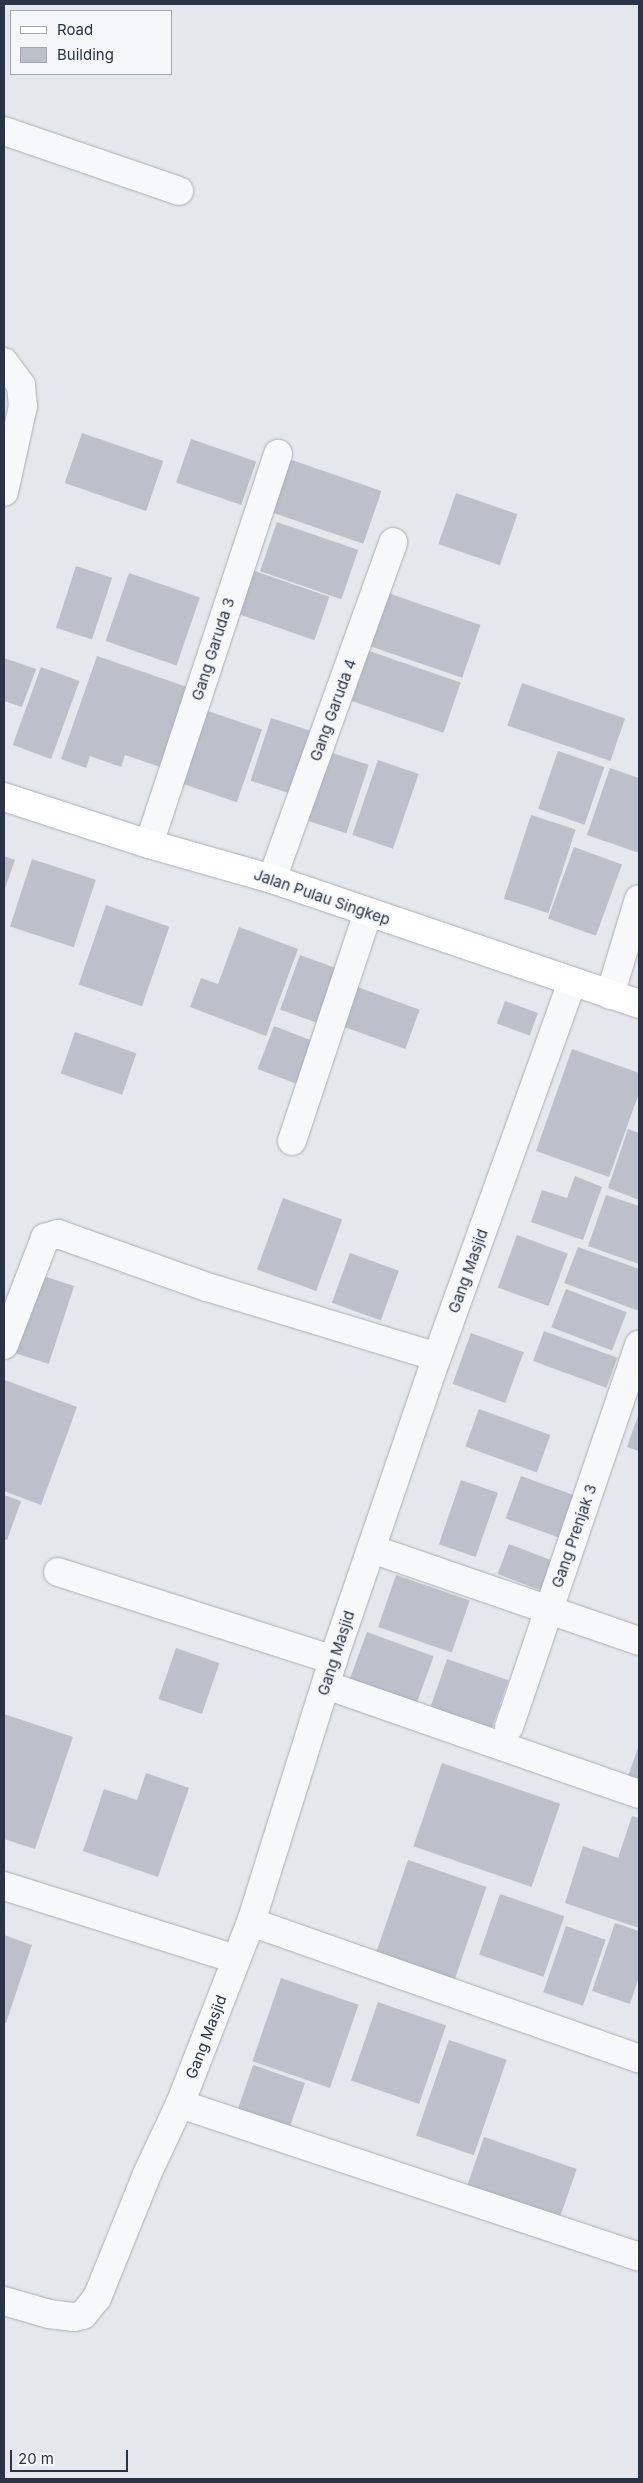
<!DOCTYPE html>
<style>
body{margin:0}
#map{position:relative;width:643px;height:2483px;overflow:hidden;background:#e4e7ec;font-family:Inter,sans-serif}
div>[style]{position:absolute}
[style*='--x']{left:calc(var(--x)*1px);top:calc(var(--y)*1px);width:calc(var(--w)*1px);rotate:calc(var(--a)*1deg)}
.building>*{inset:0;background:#bbc0ca;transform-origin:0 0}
.roads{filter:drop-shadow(0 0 1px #a9aeb7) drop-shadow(0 0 1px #a9aeb7)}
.street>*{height:28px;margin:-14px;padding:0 14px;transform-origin:14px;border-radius:14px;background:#f7f8fa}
.secondary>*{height:28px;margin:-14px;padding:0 14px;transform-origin:14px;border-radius:14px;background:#fff}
span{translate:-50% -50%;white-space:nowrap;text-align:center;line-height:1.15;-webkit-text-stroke:4px #f4f6f9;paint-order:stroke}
.street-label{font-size:15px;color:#2b3445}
.frame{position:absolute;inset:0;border:5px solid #2b3445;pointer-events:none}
.legend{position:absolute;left:10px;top:10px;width:162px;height:65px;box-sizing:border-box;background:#f4f6f9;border:1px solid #a4a8b1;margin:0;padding:6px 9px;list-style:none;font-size:15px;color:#2b3445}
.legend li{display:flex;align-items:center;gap:10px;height:25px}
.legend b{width:25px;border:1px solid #a4a8b1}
.scale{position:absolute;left:10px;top:2450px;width:118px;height:22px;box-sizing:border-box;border:2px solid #2b3445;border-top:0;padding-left:6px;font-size:15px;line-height:18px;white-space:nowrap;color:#2b3445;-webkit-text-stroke:4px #f4f6f9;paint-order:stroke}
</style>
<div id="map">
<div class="building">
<div style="left:82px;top:433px;width:86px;height:53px;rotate:19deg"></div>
<div style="left:191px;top:439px;width:69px;height:46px;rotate:19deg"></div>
<div style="left:286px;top:458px;width:101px;height:56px;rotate:19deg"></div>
<div style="left:456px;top:493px;width:65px;height:54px;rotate:19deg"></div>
<div style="left:277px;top:522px;width:86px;height:52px;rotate:19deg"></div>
<div style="left:76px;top:566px;width:38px;height:65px;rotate:18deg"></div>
<div style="left:249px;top:569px;width:85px;height:46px;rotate:19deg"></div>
<div style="left:129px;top:573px;width:75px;height:72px;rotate:19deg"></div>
<div style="left:385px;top:592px;width:101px;height:56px;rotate:19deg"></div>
<div style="left:369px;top:651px;width:97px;height:53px;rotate:19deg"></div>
<div style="clip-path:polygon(97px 656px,190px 688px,163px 768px,125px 755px,121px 767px,90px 756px,86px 768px,61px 759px)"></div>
<div style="clip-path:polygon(4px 658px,36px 669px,22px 707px,4px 701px)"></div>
<div style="left:41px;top:667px;width:41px;height:83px;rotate:20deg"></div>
<div style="left:522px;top:683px;width:109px;height:45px;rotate:19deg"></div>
<div style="left:208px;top:711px;width:57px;height:77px;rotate:19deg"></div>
<div style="left:271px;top:718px;width:44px;height:66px;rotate:18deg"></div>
<div style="left:323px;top:750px;width:48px;height:72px;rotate:18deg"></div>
<div style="left:558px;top:751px;width:49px;height:61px;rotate:19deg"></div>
<div style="left:378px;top:760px;width:43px;height:79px;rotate:19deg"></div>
<div style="clip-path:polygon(610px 768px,639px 778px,639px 853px,587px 835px)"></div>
<div style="left:531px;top:815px;width:47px;height:88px;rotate:18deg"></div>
<div style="left:574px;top:847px;width:51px;height:76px;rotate:20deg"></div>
<div style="clip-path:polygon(4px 856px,15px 860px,4px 891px)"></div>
<div style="left:32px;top:859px;width:67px;height:71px;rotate:18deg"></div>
<div style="left:106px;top:905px;width:67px;height:84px;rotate:19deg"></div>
<div style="clip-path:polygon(239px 927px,298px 949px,266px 1036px,190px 1007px,201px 978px,218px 984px)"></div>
<div style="left:300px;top:955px;width:38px;height:58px;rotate:20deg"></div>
<div style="left:352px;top:985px;width:72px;height:42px;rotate:20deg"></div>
<div style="left:505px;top:1001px;width:35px;height:24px;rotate:20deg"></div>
<div style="left:274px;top:1026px;width:43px;height:46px;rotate:21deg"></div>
<div style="left:75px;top:1032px;width:65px;height:44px;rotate:19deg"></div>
<div style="clip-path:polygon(572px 1049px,639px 1073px,639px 1093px,609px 1177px,536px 1151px)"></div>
<div style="clip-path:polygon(628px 1129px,639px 1133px,639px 1200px,608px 1188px)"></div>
<div style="clip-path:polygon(575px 1176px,602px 1187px,583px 1240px,531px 1222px,542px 1190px,567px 1198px)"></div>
<div style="clip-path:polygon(606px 1195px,639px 1206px,639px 1264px,588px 1246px)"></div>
<div style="left:283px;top:1198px;width:63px;height:76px;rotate:20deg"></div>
<div style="left:517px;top:1235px;width:54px;height:56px;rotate:20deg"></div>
<div style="clip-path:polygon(578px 1247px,639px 1269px,639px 1311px,564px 1283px)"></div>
<div style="left:350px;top:1253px;width:52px;height:53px;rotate:20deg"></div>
<div style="left:37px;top:1274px;width:39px;height:82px;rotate:18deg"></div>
<div style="left:566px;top:1289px;width:65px;height:41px;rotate:21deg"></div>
<div style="left:544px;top:1331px;width:78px;height:32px;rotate:20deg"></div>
<div style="left:471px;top:1333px;width:56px;height:54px;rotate:20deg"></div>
<div style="clip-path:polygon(5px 1380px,77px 1407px,41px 1505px,4px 1491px)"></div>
<div style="left:479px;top:1409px;width:76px;height:40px;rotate:20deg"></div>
<div style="clip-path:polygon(639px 1413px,639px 1451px,627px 1447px)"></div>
<div style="left:521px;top:1476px;width:63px;height:45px;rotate:20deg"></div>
<div style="left:461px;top:1480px;width:39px;height:68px;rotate:19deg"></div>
<div style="clip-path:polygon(4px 1495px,21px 1501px,7px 1540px,4px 1539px)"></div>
<div style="left:509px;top:1544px;width:53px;height:32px;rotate:21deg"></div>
<div style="left:396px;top:1575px;width:78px;height:55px;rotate:19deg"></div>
<div style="left:367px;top:1632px;width:71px;height:57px;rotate:20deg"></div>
<div style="left:176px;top:1648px;width:46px;height:54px;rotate:19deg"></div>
<div style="left:447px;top:1659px;width:65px;height:57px;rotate:19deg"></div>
<div style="clip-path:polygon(4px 1714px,73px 1737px,35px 1849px,4px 1839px)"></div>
<div style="clip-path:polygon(639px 1745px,639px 1783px,627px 1779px)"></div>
<div style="left:442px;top:1763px;width:125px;height:88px;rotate:19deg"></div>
<div style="clip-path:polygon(146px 1773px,189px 1788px,158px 1877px,83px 1851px,104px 1789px,137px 1800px)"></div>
<div style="clip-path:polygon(632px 1816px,639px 1818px,639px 1928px,565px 1903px,583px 1846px,618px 1858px)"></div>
<div style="left:408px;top:1860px;width:83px;height:99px;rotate:19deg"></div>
<div style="left:500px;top:1894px;width:68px;height:64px;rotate:19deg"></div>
<div style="clip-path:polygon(615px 1923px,639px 1931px,639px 1977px,630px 2004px,592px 1991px)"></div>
<div style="left:566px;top:1926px;width:42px;height:70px;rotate:19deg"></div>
<div style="clip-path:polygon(4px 1935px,32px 1945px,6px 2023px,4px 2023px)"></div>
<div style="left:281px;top:1978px;width:82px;height:88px;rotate:19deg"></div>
<div style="left:378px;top:2002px;width:72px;height:83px;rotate:19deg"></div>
<div style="left:449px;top:2040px;width:61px;height:101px;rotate:19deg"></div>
<div style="left:253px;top:2065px;width:55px;height:48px;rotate:19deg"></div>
<div style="left:484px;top:2137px;width:98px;height:56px;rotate:19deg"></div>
</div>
<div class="roads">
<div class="street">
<div style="--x:4;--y:131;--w:185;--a:18.9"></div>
<div style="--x:4;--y:362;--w:29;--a:54"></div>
<div style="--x:21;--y:385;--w:21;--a:85"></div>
<div style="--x:23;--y:406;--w:88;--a:102.5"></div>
<div style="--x:149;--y:844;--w:411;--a:-71.7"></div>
<div style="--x:272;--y:879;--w:358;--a:-70.2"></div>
<div style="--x:610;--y:995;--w:100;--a:-73.2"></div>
<div style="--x:292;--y:1141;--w:241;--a:-71.6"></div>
<div style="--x:4;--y:1345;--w:115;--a:-69"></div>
<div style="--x:45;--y:1238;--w:14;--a:-17"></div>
<div style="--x:58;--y:1234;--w:158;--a:19.6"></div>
<div style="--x:207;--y:1287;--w:240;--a:16.9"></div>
<div style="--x:372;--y:1549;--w:282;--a:19"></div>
<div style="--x:58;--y:1572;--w:289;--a:17.7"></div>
<div style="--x:326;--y:1685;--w:331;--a:19.2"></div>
<div style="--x:509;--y:1727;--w:404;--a:-71.2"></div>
<div style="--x:4;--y:1886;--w:243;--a:17.5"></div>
<div style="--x:251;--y:1922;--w:411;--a:19.4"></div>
<div style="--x:180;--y:2104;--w:484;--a:18.4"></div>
<div style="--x:4;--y:2301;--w:47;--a:16.1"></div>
<div style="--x:49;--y:2314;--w:25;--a:7"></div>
<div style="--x:74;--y:2317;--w:9;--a:-13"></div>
<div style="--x:83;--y:2315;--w:22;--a:-51"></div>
<div style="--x:97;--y:2298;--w:134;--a:-68"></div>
<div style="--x:147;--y:2174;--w:77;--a:-64.8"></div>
<div style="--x:180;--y:2104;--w:195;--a:-68.7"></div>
<div style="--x:251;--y:1922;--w:275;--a:-72.6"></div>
<div style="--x:333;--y:1660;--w:320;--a:-71.1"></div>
<div style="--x:437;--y:1357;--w:398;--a:-70.2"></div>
</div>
<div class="secondary">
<div style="--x:4;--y:797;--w:152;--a:18"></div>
<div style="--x:149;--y:844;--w:128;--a:15.9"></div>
<div style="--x:272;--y:879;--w:388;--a:18.8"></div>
</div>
</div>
<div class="street-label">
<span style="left:213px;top:649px;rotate:-72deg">Gang Garuda 3</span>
<span style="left:333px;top:710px;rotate:-70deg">Gang Garuda 4</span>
<span style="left:322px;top:897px;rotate:19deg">Jalan Pulau Singkep</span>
<span style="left:468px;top:1271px;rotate:-70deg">Gang Masjid</span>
<span style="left:574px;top:1536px;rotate:-71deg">Gang Prenjak 3</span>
<span style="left:336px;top:1653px;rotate:-72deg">Gang Masjid</span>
<span style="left:206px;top:2037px;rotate:-69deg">Gang Masjid</span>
</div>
<div class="frame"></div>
<ul class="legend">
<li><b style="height:6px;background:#fff"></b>Road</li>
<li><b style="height:14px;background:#bbc0ca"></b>Building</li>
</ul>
<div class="scale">20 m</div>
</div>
